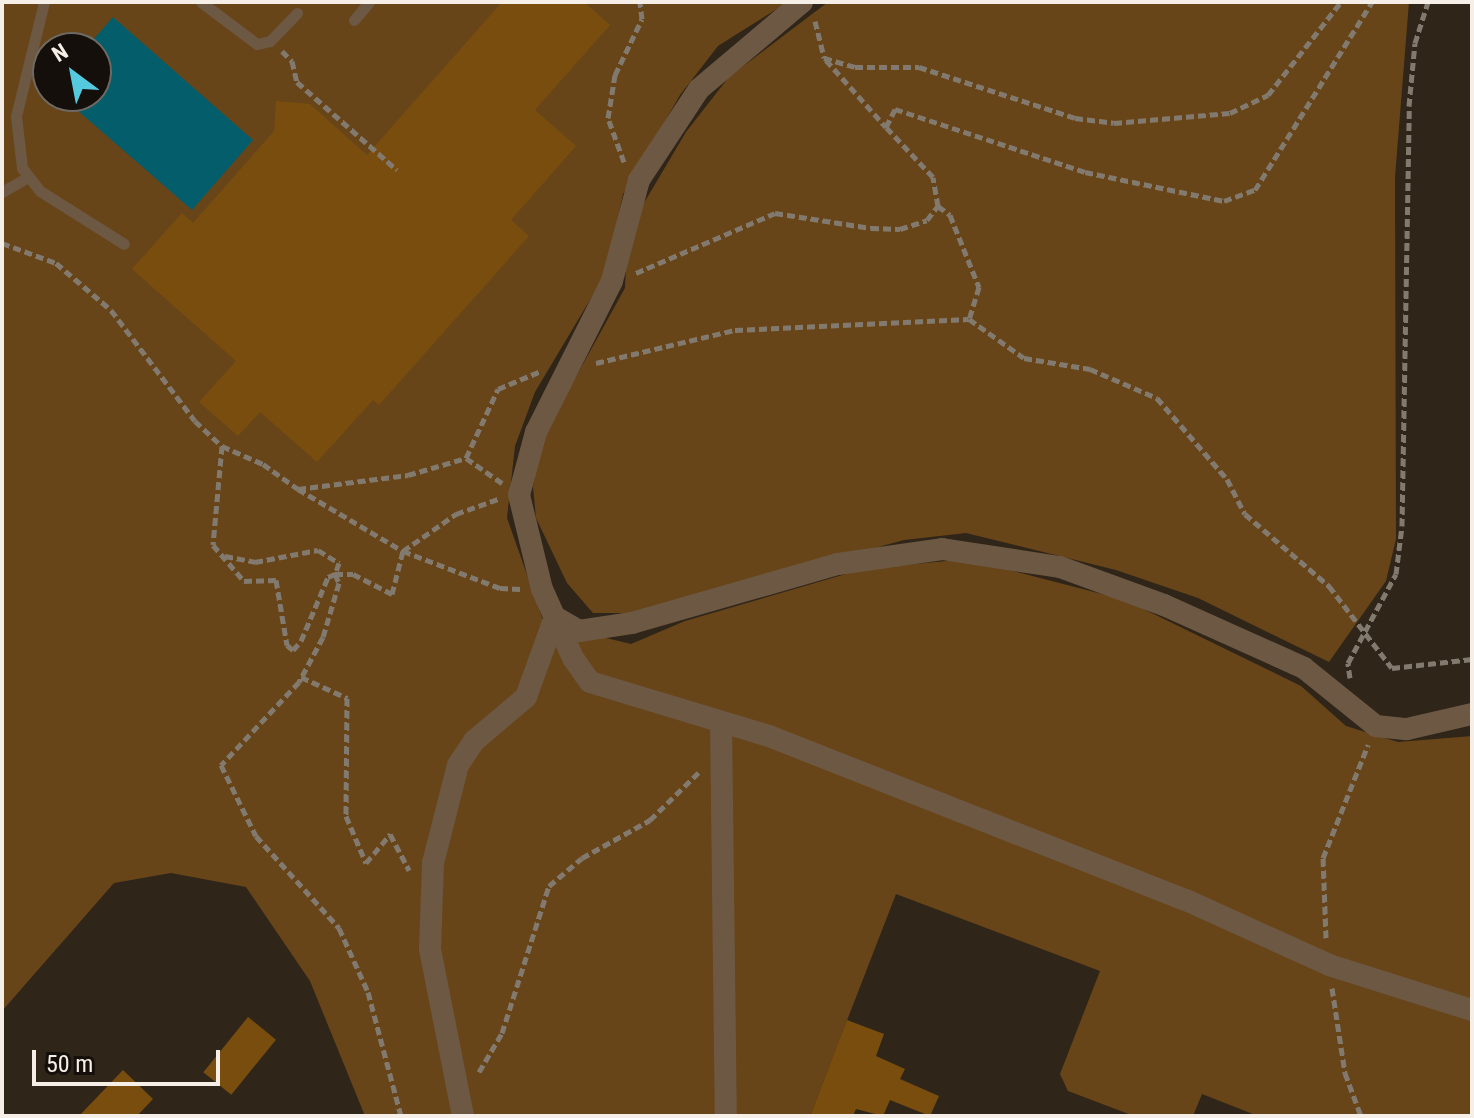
<!DOCTYPE html>
<style>
body{margin:0}
#map{position:relative;width:1474px;height:1118px;overflow:hidden;background:#302519;font-family:"Roboto Condensed",sans-serif}
div>[style]{position:absolute}
[style*='--x']{left:calc(var(--x)*1px);top:calc(var(--y)*1px);width:calc(var(--w)*1px);rotate:calc(var(--a)*1deg)}
.green>*{inset:0;background:#674519}
.water>*{inset:0;background:#045d6a}
.building>*{inset:0;background:#794d0e;transform-origin:0 0}
.path>*{height:5px;margin-top:-2.5px;transform-origin:0;background:repeating-linear-gradient(90deg,#837a6f 0 8px,transparent 0 12px)}
.lane>*{height:11px;margin:-5.5px;padding:0 5.5px;transform-origin:5.5px;border-radius:5.5px;background:#6d5943}
.street>*{height:22px;margin:-11px;padding:0 11px;transform-origin:11px;border-radius:11px;background:#6d5943}
span{translate:-50% -50%;white-space:nowrap;text-align:center;line-height:1.15;-webkit-text-stroke:8px #140f0a;paint-order:stroke}
.frame{position:absolute;inset:0;border:4px solid #f6efe7;pointer-events:none}
.north{position:absolute;left:32px;top:32px;width:80px;height:80px;box-sizing:border-box;background:#140f0a;border:2px solid #6e6962;border-radius:50%;rotate:328deg;font-size:22px;font-weight:700;line-height:32px;text-align:center;color:#f6efe7}
.north::after{content:'';display:block;margin:auto;width:28px;height:36px;background:#55cade;clip-path:polygon(50% 0,100% 100%,50% 72%,0 100%)}
.scale{position:absolute;left:32px;top:1050px;width:188px;height:36px;box-sizing:border-box;border:4px solid #f6efe7;border-top:0;padding-left:10px;font-size:24px;line-height:28px;white-space:nowrap;color:#f6efe7;-webkit-text-stroke:6px #140f0a;paint-order:stroke}
</style>
<div id="map">
<div class="green">
<div style="clip-path:polygon(evenodd,2px 2px,788px 2px,718px 46px,680px 95px,623px 194px,606px 273px,535px 392px,515px 446px,507px 518px,544px 623px,631px 644px,685px 621px,863px 569px,967px 559px,1125px 600px,1301px 686px,1346px 726px,1398px 742px,1472px 736px,1472px 1116px,1258px 1116px,1202px 1094px,1193px 1116px,1134px 1116px,1068px 1091px,1060px 1074px,1100px 971px,896px 894px,810px 1116px,365px 1116px,310px 981px,246px 887px,171px 873px,114px 883px,2px 1011px,2px 2px,48px 48px,96px 48px,96px 96px,48px 96px,48px 48px)"></div>
<div style="clip-path:polygon(828px 2px,1409px 2px,1395px 177px,1396px 539px,1386px 581px,1329px 662px,1198px 598px,1116px 570px,966px 533px,904px 540px,634px 613px,593px 613px,567px 583px,536px 518px,533px 487px,541px 440px,625px 288px,627px 248px,641px 208px,686px 132px,729px 77px)"></div>
</div>
<div class="water">
<div style="clip-path:polygon(113px 17px,253px 140px,192px 210px,61px 96px,96px 96px,96px 48px,86px 48px)"></div>
</div>
<div class="building">
<div style="clip-path:polygon(502px 2px,584px 2px,610px 25px,535px 110px,576px 146px,511px 220px,529px 236px,379px 405px,373px 400px,317px 462px,260px 412px,238px 436px,199px 402px,236px 361px,132px 269px,182px 213px,193px 223px,274px 131px,276px 101px,310px 104px,367px 155px)"></div>
<div style="left:248px;top:1017px;width:36px;height:71px;rotate:39deg"></div>
<div style="clip-path:polygon(847px 1020px,884px 1034px,876px 1056px,905px 1069px,900px 1079px,939px 1096px,930px 1116px,890px 1100px,883px 1116px,856px 1109px,853px 1116px,810px 1116px)"></div>
<div style="clip-path:polygon(123px 1070px,153px 1099px,137px 1116px,79px 1116px)"></div>
</div>
<div class="path">
<div style="--x:815;--y:21;--w:38;--a:76"></div>
<div style="--x:824;--y:58;--w:32;--a:16"></div>
<div style="--x:855;--y:67;--w:64;--a:0"></div>
<div style="--x:919;--y:67;--w:164;--a:18.1"></div>
<div style="--x:1075;--y:118;--w:39;--a:7"></div>
<div style="--x:1114;--y:123;--w:116;--a:-4.9"></div>
<div style="--x:1230;--y:113;--w:42;--a:-25.3"></div>
<div style="--x:1268;--y:95;--w:118;--a:-51.9"></div>
<div style="--x:282;--y:51;--w:14;--a:45"></div>
<div style="--x:292;--y:61;--w:22;--a:77"></div>
<div style="--x:297;--y:82;--w:133;--a:41.3"></div>
<div style="--x:826;--y:60;--w:90;--a:48.2"></div>
<div style="--x:624;--y:162;--w:47;--a:-110"></div>
<div style="--x:608;--y:118;--w:44;--a:-80.8"></div>
<div style="--x:615;--y:75;--w:62;--a:-64.3"></div>
<div style="--x:642;--y:19;--w:17;--a:-97"></div>
<div style="--x:938;--y:206;--w:15;--a:37"></div>
<div style="--x:950;--y:215;--w:78;--a:68.1"></div>
<div style="--x:979;--y:287;--w:34;--a:107"></div>
<div style="--x:2;--y:243;--w:58;--a:20.3"></div>
<div style="--x:56;--y:263;--w:72;--a:40.5"></div>
<div style="--x:111;--y:310;--w:139;--a:52.9"></div>
<div style="--x:195;--y:421;--w:37;--a:43"></div>
<div style="--x:222;--y:446;--w:45;--a:23.7"></div>
<div style="--x:263;--y:464;--w:43;--a:35.5"></div>
<div style="--x:298;--y:489;--w:111;--a:-7.3"></div>
<div style="--x:408;--y:475;--w:60;--a:-16.3"></div>
<div style="--x:466;--y:458;--w:44;--a:34.8"></div>
<div style="--x:636;--y:273;--w:151;--a:-23.3"></div>
<div style="--x:775;--y:213;--w:97;--a:8.9"></div>
<div style="--x:871;--y:228;--w:29;--a:2"></div>
<div style="--x:900;--y:229;--w:28;--a:-18"></div>
<div style="--x:927;--y:220;--w:18;--a:-52"></div>
<div style="--x:938;--y:206;--w:29;--a:-100"></div>
<div style="--x:933;--y:177;--w:69;--a:-133.2"></div>
<div style="--x:886;--y:127;--w:20;--a:-63"></div>
<div style="--x:895;--y:109;--w:200;--a:18.3"></div>
<div style="--x:1085;--y:172;--w:142;--a:11.8"></div>
<div style="--x:1224;--y:201;--w:33;--a:-20"></div>
<div style="--x:1255;--y:190;--w:221;--a:-58.1"></div>
<div style="--x:596;--y:363;--w:143;--a:-13.4"></div>
<div style="--x:735;--y:330;--w:234;--a:-2.7"></div>
<div style="--x:969;--y:319;--w:67;--a:35.3"></div>
<div style="--x:1024;--y:358;--w:67;--a:9.5"></div>
<div style="--x:1090;--y:369;--w:73;--a:23.4"></div>
<div style="--x:1157;--y:398;--w:107;--a:49.2"></div>
<div style="--x:1227;--y:479;--w:39;--a:63"></div>
<div style="--x:1245;--y:514;--w:111;--a:40.6"></div>
<div style="--x:1329;--y:586;--w:103;--a:52.5"></div>
<div style="--x:1392;--y:668;--w:81;--a:-6.4"></div>
<div style="--x:222;--y:446;--w:99;--a:95.2"></div>
<div style="--x:213;--y:545;--w:48;--a:49.3"></div>
<div style="--x:244;--y:581;--w:32;--a:-2"></div>
<div style="--x:276;--y:580;--w:66;--a:80.4"></div>
<div style="--x:287;--y:645;--w:8;--a:40"></div>
<div style="--x:293;--y:650;--w:12;--a:-48"></div>
<div style="--x:301;--y:641;--w:69;--a:-67.1"></div>
<div style="--x:328;--y:577;--w:8;--a:-23"></div>
<div style="--x:335;--y:574;--w:10;--a:66"></div>
<div style="--x:339;--y:583;--w:56;--a:106.5"></div>
<div style="--x:323;--y:637;--w:51;--a:118.1"></div>
<div style="--x:299;--y:682;--w:114;--a:133.2"></div>
<div style="--x:221;--y:765;--w:79;--a:63.8"></div>
<div style="--x:256;--y:836;--w:124;--a:47.9"></div>
<div style="--x:339;--y:928;--w:70;--a:65.6"></div>
<div style="--x:368;--y:992;--w:128;--a:75.1"></div>
<div style="--x:466;--y:458;--w:76;--a:-65.1"></div>
<div style="--x:498;--y:389;--w:47;--a:-22.7"></div>
<div style="--x:298;--y:489;--w:122;--a:30.6"></div>
<div style="--x:403;--y:551;--w:65;--a:-34.9"></div>
<div style="--x:456;--y:514;--w:45;--a:-19.7"></div>
<div style="--x:225;--y:556;--w:31;--a:11"></div>
<div style="--x:255;--y:562;--w:64;--a:-10.8"></div>
<div style="--x:318;--y:550;--w:25;--a:32"></div>
<div style="--x:339;--y:563;--w:12;--a:110"></div>
<div style="--x:335;--y:574;--w:18;--a:0"></div>
<div style="--x:353;--y:574;--w:44;--a:27.1"></div>
<div style="--x:392;--y:594;--w:44;--a:-75.7"></div>
<div style="--x:403;--y:551;--w:104;--a:20.9"></div>
<div style="--x:500;--y:588;--w:21;--a:3"></div>
<div style="--x:301;--y:677;--w:51;--a:24.5"></div>
<div style="--x:347;--y:698;--w:118;--a:90.5"></div>
<div style="--x:346;--y:816;--w:51;--a:66.9"></div>
<div style="--x:366;--y:863;--w:38;--a:-50"></div>
<div style="--x:390;--y:834;--w:41;--a:62.2"></div>
<div style="--x:1350;--y:678;--w:15;--a:-98"></div>
<div style="--x:1348;--y:663;--w:101;--a:-61.7"></div>
<div style="--x:1396;--y:574;--w:48;--a:-82.9"></div>
<div style="--x:1402;--y:526;--w:420;--a:-89"></div>
<div style="--x:1409;--y:106;--w:63;--a:-84.6"></div>
<div style="--x:1415;--y:43;--w:43;--a:-72.4"></div>
<div style="--x:1326;--y:938;--w:80;--a:-92.1"></div>
<div style="--x:1323;--y:858;--w:122;--a:-68.3"></div>
<div style="--x:1332;--y:988;--w:86;--a:81.3"></div>
<div style="--x:1345;--y:1073;--w:46;--a:69.6"></div>
<div style="--x:479;--y:1072;--w:45;--a:-59.5"></div>
<div style="--x:502;--y:1033;--w:154;--a:-72.3"></div>
<div style="--x:549;--y:886;--w:43;--a:-40.3"></div>
<div style="--x:582;--y:858;--w:78;--a:-29.2"></div>
<div style="--x:650;--y:820;--w:69;--a:-44.4"></div>
</div>
<div class="lane">
<div style="--x:44;--y:2;--w:117;--a:103.8"></div>
<div style="--x:16;--y:116;--w:52;--a:83.4"></div>
<div style="--x:22;--y:168;--w:29;--a:52"></div>
<div style="--x:40;--y:191;--w:99;--a:32.2"></div>
<div style="--x:201;--y:2;--w:70;--a:36.9"></div>
<div style="--x:257;--y:44;--w:13;--a:-13"></div>
<div style="--x:270;--y:41;--w:39;--a:-46"></div>
<div style="--x:354;--y:20;--w:23;--a:-50"></div>
<div style="--x:2;--y:192;--w:30;--a:-30"></div>
</div>
<div class="street">
<div style="--x:802;--y:2;--w:135;--a:139.8"></div>
<div style="--x:699;--y:89;--w:109;--a:123.4"></div>
<div style="--x:639;--y:180;--w:105;--a:105"></div>
<div style="--x:612;--y:281;--w:169;--a:116.7"></div>
<div style="--x:536;--y:432;--w:65;--a:105.1"></div>
<div style="--x:519;--y:495;--w:97;--a:76.3"></div>
<div style="--x:542;--y:589;--w:76;--a:65.8"></div>
<div style="--x:573;--y:658;--w:29;--a:55"></div>
<div style="--x:590;--y:682;--w:187;--a:16.8"></div>
<div style="--x:769;--y:736;--w:448;--a:21.5"></div>
<div style="--x:1186;--y:900;--w:157;--a:24.4"></div>
<div style="--x:1329;--y:965;--w:150;--a:17.5"></div>
<div style="--x:555;--y:617;--w:28;--a:30"></div>
<div style="--x:579;--y:631;--w:54;--a:-8.6"></div>
<div style="--x:632;--y:623;--w:214;--a:-16"></div>
<div style="--x:838;--y:564;--w:105;--a:-8.2"></div>
<div style="--x:942;--y:549;--w:119;--a:8.7"></div>
<div style="--x:1060;--y:567;--w:111;--a:20.1"></div>
<div style="--x:1164;--y:605;--w:154;--a:24.2"></div>
<div style="--x:1304;--y:668;--w:92;--a:38.9"></div>
<div style="--x:1376;--y:726;--w:31;--a:6"></div>
<div style="--x:1407;--y:729;--w:67;--a:-13"></div>
<div style="--x:721;--y:722;--w:394;--a:89.3"></div>
<div style="--x:463;--y:1116;--w:170;--a:-101.2"></div>
<div style="--x:430;--y:949;--w:86;--a:-88"></div>
<div style="--x:433;--y:863;--w:101;--a:-75.7"></div>
<div style="--x:458;--y:765;--w:29;--a:-56"></div>
<div style="--x:474;--y:741;--w:68;--a:-40.2"></div>
<div style="--x:526;--y:697;--w:85;--a:-70.1"></div>
</div>
<div class="frame"></div>
<div class="north">N</div>
<div class="scale">50 m</div>
</div>
